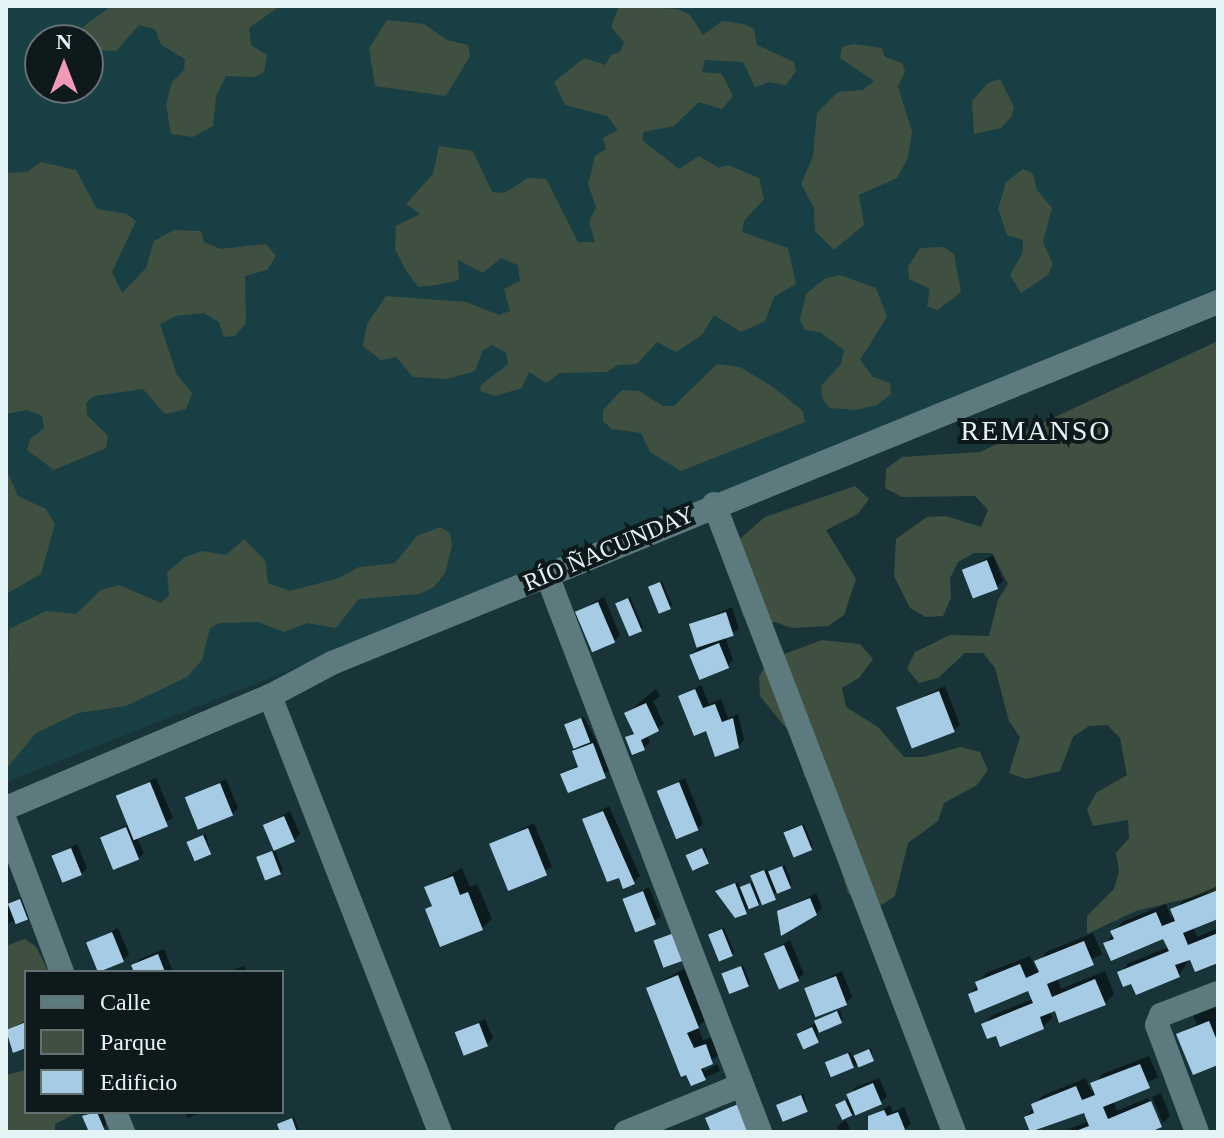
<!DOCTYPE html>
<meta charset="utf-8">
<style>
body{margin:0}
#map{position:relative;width:1224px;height:1138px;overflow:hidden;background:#183438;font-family:Georgia,serif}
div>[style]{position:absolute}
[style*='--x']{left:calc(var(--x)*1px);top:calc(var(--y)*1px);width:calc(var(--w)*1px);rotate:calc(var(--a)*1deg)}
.built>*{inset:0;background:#183f44}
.green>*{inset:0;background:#3f5041}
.shadow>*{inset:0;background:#0007}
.round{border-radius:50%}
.building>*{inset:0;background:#a6cce5;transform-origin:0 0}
.minor>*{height:24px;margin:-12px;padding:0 12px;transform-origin:12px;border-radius:12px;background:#5d7a7f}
span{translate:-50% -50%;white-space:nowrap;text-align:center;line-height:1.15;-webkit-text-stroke:8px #0e191b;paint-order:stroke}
.street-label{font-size:24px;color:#e4f4f6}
.quarter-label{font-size:28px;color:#e4f4f6;letter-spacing:2px}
.frame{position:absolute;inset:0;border:8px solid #e4f4f6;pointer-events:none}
.legend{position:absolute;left:24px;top:970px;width:260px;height:144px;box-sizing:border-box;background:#0e191b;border:2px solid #647173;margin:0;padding:10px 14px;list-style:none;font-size:24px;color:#e4f4f6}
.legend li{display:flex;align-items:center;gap:16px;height:40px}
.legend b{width:40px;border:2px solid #647173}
.north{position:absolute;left:24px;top:24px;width:80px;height:80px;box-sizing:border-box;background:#0e191b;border:2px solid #647173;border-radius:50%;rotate:0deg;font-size:22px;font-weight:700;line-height:32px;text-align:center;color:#e4f4f6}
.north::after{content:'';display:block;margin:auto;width:28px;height:36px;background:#f09ab7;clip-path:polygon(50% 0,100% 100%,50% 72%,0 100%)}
</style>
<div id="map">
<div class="built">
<div style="clip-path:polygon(evenodd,6px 6px,1218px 6px,1218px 304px,6px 782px,6px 6px,40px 40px,88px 40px,88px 88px,40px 88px,40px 40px)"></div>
</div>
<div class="green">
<div style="clip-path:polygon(111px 6px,280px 6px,249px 28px,251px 45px,267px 55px,264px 72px,255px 77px,226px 76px,216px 96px,213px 126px,193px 137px,171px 134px,166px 104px,172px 82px,184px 70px,185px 59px,161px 45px,155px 29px,139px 25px,116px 51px,88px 50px,88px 40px,74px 40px,79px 30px)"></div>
<div style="clip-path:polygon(619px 6px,677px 9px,690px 15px,703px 35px,722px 21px,744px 24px,754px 29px,757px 45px,794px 62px,796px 71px,786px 85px,769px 82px,755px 87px,743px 62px,705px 60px,702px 72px,722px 74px,733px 96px,722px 109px,699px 102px,674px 126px,644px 132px,642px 140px,679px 169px,699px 156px,719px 168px,728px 165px,759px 178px,764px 199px,744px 221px,742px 232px,788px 248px,796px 284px,774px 297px,765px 321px,741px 332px,714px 315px,702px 335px,676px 352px,657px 342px,637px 364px,618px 365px,607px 372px,560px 373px,546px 383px,529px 372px,522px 388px,495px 396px,480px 391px,481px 385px,508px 364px,506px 353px,492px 345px,483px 350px,475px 371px,447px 379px,413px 377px,396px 357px,381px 360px,363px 346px,367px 324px,386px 296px,466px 302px,499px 315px,510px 311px,504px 289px,520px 281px,518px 265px,501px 258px,483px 273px,458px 260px,459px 280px,437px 285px,418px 287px,405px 269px,395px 249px,396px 226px,420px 214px,406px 204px,433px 174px,439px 146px,473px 151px,492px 192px,504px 193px,528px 178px,546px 179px,578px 242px,595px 242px,589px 222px,596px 207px,588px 184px,595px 156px,606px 149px,603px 138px,618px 130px,607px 116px,565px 105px,554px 82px,584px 58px,605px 65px,611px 55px,620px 52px,624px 42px,611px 27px)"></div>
<div style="clip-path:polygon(387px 20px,424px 24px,447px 40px,468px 45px,470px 56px,446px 96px,375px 86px,369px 48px)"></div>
<div style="clip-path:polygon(853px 44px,882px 48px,885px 57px,902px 63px,905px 71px,898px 87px,912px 131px,908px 158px,897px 178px,859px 195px,864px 225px,834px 250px,815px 231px,814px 208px,801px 184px,813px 156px,817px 113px,838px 92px,863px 90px,874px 81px,840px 58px,842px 47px)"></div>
<div style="clip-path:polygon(1000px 79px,1014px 107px,1012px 116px,1001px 128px,974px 134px,972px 101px,988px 83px)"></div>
<div style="clip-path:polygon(41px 162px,76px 170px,97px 209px,127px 214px,136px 221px,112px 272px,122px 293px,146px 268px,154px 241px,174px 230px,201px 231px,204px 242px,220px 249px,266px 244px,276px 256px,267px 270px,245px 276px,246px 323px,235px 336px,224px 337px,219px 322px,204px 313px,176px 316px,160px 324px,177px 375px,192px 393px,186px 409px,165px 414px,143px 389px,94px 396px,86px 403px,87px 415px,108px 436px,106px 448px,54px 470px,27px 450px,30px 439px,44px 428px,42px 416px,27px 410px,6px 414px,6px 173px,27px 172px)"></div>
<div style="clip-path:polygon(1023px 169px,1033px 174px,1037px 190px,1052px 208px,1043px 242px,1053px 264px,1048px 275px,1021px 293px,1010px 275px,1023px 252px,1023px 240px,1007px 235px,998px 209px,1006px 182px)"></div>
<div style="clip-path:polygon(920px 248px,944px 247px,954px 254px,961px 292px,938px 310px,927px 306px,930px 289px,909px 279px,908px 267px)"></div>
<div style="clip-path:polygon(840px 275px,876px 288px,887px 317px,860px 360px,873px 377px,890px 383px,891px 394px,877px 405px,856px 410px,830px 408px,823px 400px,821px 386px,841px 364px,844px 350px,820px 332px,805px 330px,800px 320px,806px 294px,824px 279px)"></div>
<div style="clip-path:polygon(1218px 341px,1218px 891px,1136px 911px,1087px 934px,1087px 916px,1114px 889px,1119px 871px,1116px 853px,1129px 838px,1128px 820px,1093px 826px,1087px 810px,1096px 793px,1127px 775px,1120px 738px,1107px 725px,1089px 726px,1073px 737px,1060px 771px,1026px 779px,1009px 773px,1020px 737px,1009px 721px,995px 668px,983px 653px,965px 653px,938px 678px,919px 683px,907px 669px,915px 652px,950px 635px,989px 636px,998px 600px,1008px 584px,992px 553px,974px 553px,958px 562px,950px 578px,951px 598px,943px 616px,926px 617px,910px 608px,894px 576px,896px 539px,927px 517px,946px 516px,981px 527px,988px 510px,975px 496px,902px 497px,885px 488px,886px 469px,902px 457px,980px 452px)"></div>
<div style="clip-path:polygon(717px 364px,740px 367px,773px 387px,803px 411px,805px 422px,681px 471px,650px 452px,641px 433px,612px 429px,603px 421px,603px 410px,622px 390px,639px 391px,663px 406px,674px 406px)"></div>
<div style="clip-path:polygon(6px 469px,18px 496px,46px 509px,55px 524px,41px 574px,6px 594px)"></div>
<div style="clip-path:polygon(855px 486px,869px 499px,858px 514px,826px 530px,856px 579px,844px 615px,828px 626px,792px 628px,775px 622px,757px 626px,743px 616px,733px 580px,735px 543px,765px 517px)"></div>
<div style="clip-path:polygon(440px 527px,450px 533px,452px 546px,445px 573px,434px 587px,419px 594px,359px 599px,336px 628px,307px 623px,284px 632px,258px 622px,220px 623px,210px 628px,202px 660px,187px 677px,126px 706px,78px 713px,36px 733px,6px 769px,9px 629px,46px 611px,76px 614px,101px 590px,119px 585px,161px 603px,169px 595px,167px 572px,185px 557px,202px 551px,226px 555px,244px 539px,265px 560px,268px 583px,290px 591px,339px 578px,359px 567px,395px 563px,417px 536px)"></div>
<div style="clip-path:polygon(822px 640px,860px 644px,873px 659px,859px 678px,842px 688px,846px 707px,878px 727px,904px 757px,923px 757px,961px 747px,980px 752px,988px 770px,977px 785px,944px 803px,938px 821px,908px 843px,895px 896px,880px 906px,862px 904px,848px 893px,816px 790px,804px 776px,794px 738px,760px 696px,759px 677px,768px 660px)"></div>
<div style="clip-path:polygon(25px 939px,36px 947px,49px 972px,26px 972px,26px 1021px,6px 1038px,6px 946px)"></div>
<div style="clip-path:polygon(26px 1070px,26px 1112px,79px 1112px,55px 1124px,55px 1132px,6px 1132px,6px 1075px)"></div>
</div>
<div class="shadow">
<div style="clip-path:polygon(993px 555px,1003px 581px,997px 587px,964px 570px)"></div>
<div style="clip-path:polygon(662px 581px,672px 605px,670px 607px,651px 587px)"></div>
<div style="clip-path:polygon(604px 597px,620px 635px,614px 641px,578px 611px)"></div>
<div style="clip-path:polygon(630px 597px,643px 627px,641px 630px,620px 601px)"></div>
<div style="clip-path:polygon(732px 607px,739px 629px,725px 637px,733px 660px,727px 666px,691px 654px,699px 648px,691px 625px)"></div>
<div style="clip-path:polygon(701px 685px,709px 704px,721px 699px,728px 718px,738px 714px,744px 740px,738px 746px,707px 729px,680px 697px)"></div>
<div style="clip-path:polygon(945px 686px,960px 725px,954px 730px,899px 708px)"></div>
<div style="clip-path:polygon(656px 689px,660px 696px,653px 701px,664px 724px,647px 735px,650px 742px,644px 748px,627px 738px,633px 732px,627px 713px)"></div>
<div style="clip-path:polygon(584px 717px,611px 770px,569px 791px,562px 775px,579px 764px,574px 752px,583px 743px,566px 725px)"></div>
<div style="clip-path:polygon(156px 778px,173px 818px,137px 837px,144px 853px,138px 859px,102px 838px,129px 824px,118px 797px)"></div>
<div style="clip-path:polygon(685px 778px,703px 823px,697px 829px,659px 791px)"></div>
<div style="clip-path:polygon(226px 779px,238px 808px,232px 814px,187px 798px)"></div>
<div style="clip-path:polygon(609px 806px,640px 876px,634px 882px,584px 820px)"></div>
<div style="clip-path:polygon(290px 811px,300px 834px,294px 840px,265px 825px)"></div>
<div style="clip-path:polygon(534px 823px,552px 867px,509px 888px,492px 844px)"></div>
<div style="clip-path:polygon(804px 824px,813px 846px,810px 848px,787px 830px)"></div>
<div style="clip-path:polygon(206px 834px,210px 852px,188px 842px,190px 840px)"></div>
<div style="clip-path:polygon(77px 844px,87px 868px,81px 874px,54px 856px)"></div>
<div style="clip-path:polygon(705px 847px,708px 863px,688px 855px,690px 853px)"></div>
<div style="clip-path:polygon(275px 850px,283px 870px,280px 873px,261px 855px)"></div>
<div style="clip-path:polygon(785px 865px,792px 884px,735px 916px,720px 889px,738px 882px,740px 889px,754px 881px,754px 874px,767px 869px,769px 874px)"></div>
<div style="clip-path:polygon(462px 868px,470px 887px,477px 884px,492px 919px,482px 928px,441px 944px,427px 910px,433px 904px,427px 888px)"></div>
<div style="clip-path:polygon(1218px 886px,1218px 916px,1193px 927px,1197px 937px,1218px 928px,1218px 960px,1191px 957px,1179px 975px,1133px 981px,1119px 973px,1129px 963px,1169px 947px,1164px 937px,1106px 943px,1122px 922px,1166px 904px,1171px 918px,1182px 901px)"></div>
<div style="clip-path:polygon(649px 887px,661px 917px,638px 930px,625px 900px)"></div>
<div style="clip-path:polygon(816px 893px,822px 908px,816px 914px,779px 912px)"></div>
<div style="clip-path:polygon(22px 898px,30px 916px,6px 924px,6px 904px)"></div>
<div style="clip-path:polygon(118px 928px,129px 954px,123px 960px,89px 943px)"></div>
<div style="clip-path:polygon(724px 928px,734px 952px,732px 955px,712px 933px)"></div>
<div style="clip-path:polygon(1093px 933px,1102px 954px,1057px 978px,1061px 989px,1105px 971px,1114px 994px,1105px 1003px,1050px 1011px,1052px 1018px,1043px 1027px,997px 1033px,984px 1024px,993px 1015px,1033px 999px,1029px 988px,970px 995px,986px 973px,1030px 956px,1036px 970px,1046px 952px)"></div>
<div style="clip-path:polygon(790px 940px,804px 974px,798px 979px,766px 954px)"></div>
<div style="clip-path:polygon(164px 949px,173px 972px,137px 972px,134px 965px,140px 959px)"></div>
<div style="clip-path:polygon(743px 965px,750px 983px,748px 985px,727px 972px)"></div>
<div style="clip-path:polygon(244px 966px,247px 972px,228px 972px)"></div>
<div style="clip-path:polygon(687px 967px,708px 1017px,698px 1027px,703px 1040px,715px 1036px,722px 1053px,702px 1066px,705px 1071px,717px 1064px,720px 1071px,704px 1078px,648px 988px)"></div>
<div style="clip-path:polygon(842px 971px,852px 997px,846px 1003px,806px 989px)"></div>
<div style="clip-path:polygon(1213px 994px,1218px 1006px,1218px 1063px,1178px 1035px,1197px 1024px,1189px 1006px)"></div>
<div style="clip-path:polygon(840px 1010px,843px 1019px,817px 1031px,818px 1041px,798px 1033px)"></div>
<div style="clip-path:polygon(485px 1019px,493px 1038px,487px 1044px,457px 1033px)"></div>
<div style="clip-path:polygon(26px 1020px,26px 1046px,14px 1051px,6px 1031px)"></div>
<div style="clip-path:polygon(871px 1048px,873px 1059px,853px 1066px,830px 1060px,851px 1052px,853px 1058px)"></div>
<div style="clip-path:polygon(1149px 1056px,1158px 1077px,1113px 1100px,1117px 1111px,1148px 1098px,1161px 1125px,1144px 1132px,1062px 1132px,1089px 1121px,1085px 1111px,1032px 1132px,1026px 1117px,1042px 1096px,1086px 1078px,1091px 1092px,1102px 1074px)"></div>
<div style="clip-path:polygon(879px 1078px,887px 1096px,881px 1102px,851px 1114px,837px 1104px,850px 1098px,854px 1088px)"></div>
<div style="clip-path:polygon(1161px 1093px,1170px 1116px,1163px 1123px,1152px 1097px)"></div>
<div style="clip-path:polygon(804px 1094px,807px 1110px,781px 1104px)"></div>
<div style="clip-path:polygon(745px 1100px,713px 1132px,708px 1118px)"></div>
<div style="clip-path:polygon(890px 1105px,893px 1112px,904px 1107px,911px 1124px,902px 1132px,870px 1132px,871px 1117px)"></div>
<div style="clip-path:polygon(185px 1112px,202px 1112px,188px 1118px)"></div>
<div class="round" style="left:86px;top:1112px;width:20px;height:20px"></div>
<div style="clip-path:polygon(294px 1117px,300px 1132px,283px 1132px,279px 1124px)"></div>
<div style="clip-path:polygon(846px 1120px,850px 1129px,839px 1132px,837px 1126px)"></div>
</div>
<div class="building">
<div style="left:987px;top:560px;width:31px;height:27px;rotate:69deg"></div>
<div style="left:660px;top:582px;width:29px;height:13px;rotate:68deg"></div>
<div style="left:628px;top:598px;width:36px;height:14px;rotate:67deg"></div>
<div style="left:598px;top:602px;width:44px;height:25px;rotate:67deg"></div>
<div style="left:726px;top:612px;width:25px;height:39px;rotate:72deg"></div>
<div style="left:719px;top:643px;width:27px;height:32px;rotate:68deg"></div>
<div style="clip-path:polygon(695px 689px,703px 708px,715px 704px,722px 722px,733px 718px,739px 748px,715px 757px,706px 731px,694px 736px,678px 696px)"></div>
<div style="left:939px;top:691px;width:44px;height:46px;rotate:69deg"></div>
<div style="clip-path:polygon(646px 703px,659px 731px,641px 740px,645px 750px,632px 755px,625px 737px,634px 734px,624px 713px)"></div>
<div style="left:581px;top:718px;width:26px;height:18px;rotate:69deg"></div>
<div style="clip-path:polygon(593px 743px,606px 778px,568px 793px,560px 774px,578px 767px,572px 751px)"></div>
<div style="left:150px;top:782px;width:48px;height:37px;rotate:68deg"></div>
<div style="left:679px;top:782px;width:52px;height:24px;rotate:68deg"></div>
<div style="left:220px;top:783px;width:35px;height:38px;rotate:68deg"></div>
<div style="clip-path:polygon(603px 811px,635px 884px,623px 889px,619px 878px,607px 882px,582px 819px)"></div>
<div style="left:284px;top:816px;width:28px;height:23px;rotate:67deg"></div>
<div style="left:802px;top:825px;width:27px;height:20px;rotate:68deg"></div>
<div style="left:126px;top:827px;width:35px;height:28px;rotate:68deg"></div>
<div style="left:528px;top:828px;width:51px;height:42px;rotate:68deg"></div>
<div style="left:203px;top:835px;width:21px;height:18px;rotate:67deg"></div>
<div style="left:71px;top:848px;width:29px;height:21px;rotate:68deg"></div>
<div style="left:702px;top:848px;width:17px;height:18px;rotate:66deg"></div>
<div style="left:272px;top:851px;width:25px;height:17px;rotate:69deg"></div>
<div style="left:782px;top:866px;width:24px;height:15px;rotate:68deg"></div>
<div style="left:764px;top:870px;width:32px;height:15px;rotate:68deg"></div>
<div style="clip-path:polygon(453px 876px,460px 895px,468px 892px,483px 930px,440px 947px,425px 909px,432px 906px,424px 887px)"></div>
<div style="clip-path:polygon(735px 883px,747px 914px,735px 918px,715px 891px)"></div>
<div style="left:750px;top:883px;width:24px;height:11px;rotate:68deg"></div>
<div style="clip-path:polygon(1218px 890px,1218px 919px,1183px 933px,1188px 945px,1218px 933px,1218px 963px,1195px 972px,1190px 960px,1175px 965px,1180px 977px,1136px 995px,1131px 984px,1123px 987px,1117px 972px,1169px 951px,1163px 939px,1111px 961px,1103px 943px,1114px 939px,1110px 931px,1156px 912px,1162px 926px,1175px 921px,1170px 909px)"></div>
<div style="left:643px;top:891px;width:36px;height:22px;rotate:69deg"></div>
<div style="clip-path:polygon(810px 898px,817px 915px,781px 936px,777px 911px)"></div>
<div style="left:20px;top:899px;width:22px;height:13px;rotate:69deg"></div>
<div style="left:722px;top:929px;width:29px;height:15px;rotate:68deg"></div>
<div style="left:112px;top:932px;width:32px;height:28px;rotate:68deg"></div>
<div style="left:677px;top:932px;width:29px;height:25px;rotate:70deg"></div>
<div style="clip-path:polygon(1084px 941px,1094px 965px,1047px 984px,1052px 997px,1095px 979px,1106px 1005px,1059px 1023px,1055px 1011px,1040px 1017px,1044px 1029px,1000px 1047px,996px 1036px,987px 1039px,981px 1024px,1033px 1003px,1028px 991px,975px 1013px,968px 994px,978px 990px,975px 982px,1020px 964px,1026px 978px,1039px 972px,1034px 961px)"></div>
<div style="left:784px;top:945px;width:39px;height:22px;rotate:67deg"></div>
<div style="clip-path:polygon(158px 954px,165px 972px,134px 972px,131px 965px)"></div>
<div style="left:741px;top:966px;width:22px;height:21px;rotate:69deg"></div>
<div style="clip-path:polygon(678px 975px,699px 1028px,687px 1033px,694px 1048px,706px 1044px,713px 1064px,701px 1069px,706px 1080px,691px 1086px,686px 1075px,681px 1077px,646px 988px)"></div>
<div style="left:836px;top:976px;width:31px;height:34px;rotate:69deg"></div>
<div style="left:837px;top:1011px;width:13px;height:25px;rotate:67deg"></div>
<div style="clip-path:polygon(1209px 1021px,1218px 1043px,1218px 1065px,1193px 1075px,1176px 1034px)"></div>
<div style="clip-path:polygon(26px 1022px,26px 1048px,13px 1053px,6px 1030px)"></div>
<div style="left:479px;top:1023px;width:25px;height:26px;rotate:69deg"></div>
<div style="left:812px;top:1027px;width:17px;height:17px;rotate:66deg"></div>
<div style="left:869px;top:1049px;width:13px;height:17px;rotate:67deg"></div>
<div style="left:848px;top:1053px;width:16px;height:25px;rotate:68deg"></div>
<div style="clip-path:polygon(1140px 1064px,1150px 1088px,1103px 1107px,1108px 1119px,1151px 1101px,1162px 1127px,1150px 1132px,1073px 1132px,1089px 1126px,1084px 1113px,1030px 1132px,1024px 1117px,1034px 1113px,1031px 1104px,1076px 1086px,1082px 1100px,1095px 1095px,1090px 1083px)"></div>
<div style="left:873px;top:1083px;width:23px;height:29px;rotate:67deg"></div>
<div style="left:801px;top:1095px;width:18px;height:27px;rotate:68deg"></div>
<div style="left:845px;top:1100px;width:17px;height:11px;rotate:65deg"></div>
<div style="clip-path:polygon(738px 1104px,750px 1132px,711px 1132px,705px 1118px)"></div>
<div style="clip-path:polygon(884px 1110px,887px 1116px,898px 1112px,906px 1132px,868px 1132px,868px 1116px)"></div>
<div style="clip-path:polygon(97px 1112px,105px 1131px,89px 1132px,82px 1116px)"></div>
<div style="clip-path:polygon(292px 1118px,297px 1132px,280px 1132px,277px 1124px)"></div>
</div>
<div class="minor">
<div style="--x:714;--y:504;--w:672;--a:69.08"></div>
<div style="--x:547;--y:575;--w:596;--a:69.07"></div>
<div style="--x:270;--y:696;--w:468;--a:68.7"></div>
<div style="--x:6;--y:808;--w:287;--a:-23"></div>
<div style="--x:270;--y:696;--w:70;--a:-28"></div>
<div style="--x:332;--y:663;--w:957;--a:-22.17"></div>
<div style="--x:6;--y:823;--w:159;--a:69.4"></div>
<div style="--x:115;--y:1112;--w:22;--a:68"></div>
<div style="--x:626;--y:1132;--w:125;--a:-22.1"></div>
<div style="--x:1197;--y:1132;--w:114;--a:-110.5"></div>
<div style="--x:1157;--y:1025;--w:11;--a:-68"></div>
<div style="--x:1161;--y:1015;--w:61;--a:-21.1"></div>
</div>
<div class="street-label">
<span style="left:609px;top:549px;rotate:-23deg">RÍO ÑACUNDAY</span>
</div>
<div class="quarter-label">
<span style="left:1036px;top:431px">REMANSO</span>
</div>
<div class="frame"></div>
<ul class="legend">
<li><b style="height:10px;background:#5d7a7f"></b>Calle</li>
<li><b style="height:22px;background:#3f5041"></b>Parque</li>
<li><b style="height:22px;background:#a6cce5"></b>Edificio</li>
</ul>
<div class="north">N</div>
</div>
